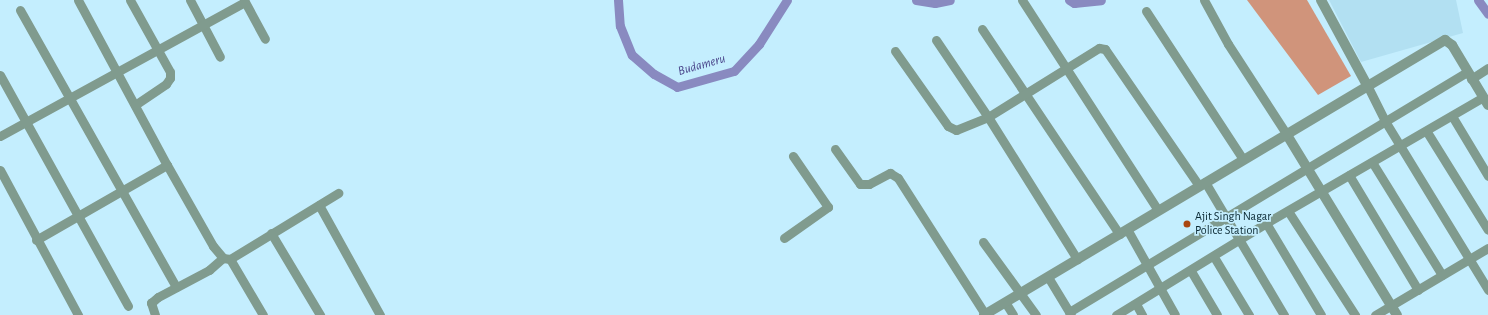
<!DOCTYPE html>
<style>
body{margin:0}
#map{position:relative;width:1488px;height:315px;overflow:hidden;background:#c4eefe;font-family:"Alegreya Sans",sans-serif}
div>[style]{position:absolute}
[style*='--x']{left:calc(var(--x)*1px);top:calc(var(--y)*1px);width:calc(var(--w)*1px);rotate:calc(var(--a)*1deg)}
.built>*{inset:0;background:#b2e0f2}
.forest>*{inset:0;background:#d0947b}
.canal>*{height:9px;margin:-4.5px;padding:0 4.5px;transform-origin:4.5px;border-radius:4.5px;background:#898ac0}
.minor>*{height:9px;margin:-4.5px;padding:0 4.5px;transform-origin:4.5px;border-radius:4.5px;background:#809b8e}
.tertiary>*{height:10px;margin:-5px;padding:0 5px;transform-origin:5px;border-radius:5px;background:#809b8e}
.dots>*{width:11px;height:11px;translate:-50% -50%;box-sizing:border-box;border:2px solid #c4eefe;border-radius:50%}
span{translate:-50% -50%;white-space:nowrap;text-align:center;line-height:1.15;-webkit-text-stroke:3.5px #c4eefe;paint-order:stroke}
.poi-label{font-size:12px;color:#092731}
.left{translate:0 -50%;text-align:left}
.water-label{font-size:13px;color:#4a468b;font-style:italic}
</style>
<div id="map">
<div class="built">
<div style="clip-path:polygon(1329px 0,1456px 0,1463px 33px,1361px 62px)"></div>
</div>
<div class="forest">
<div style="clip-path:polygon(1247px 0,1307px 0,1351px 76px,1318px 95px)"></div>
</div>
<div class="canal">
<div style="--x:618;--y:0;--w:26;--a:86"></div>
<div style="--x:620;--y:26;--w:31;--a:68"></div>
<div style="--x:632;--y:55;--w:29;--a:41"></div>
<div style="--x:654;--y:74;--w:26;--a:29"></div>
<div style="--x:677;--y:87;--w:59;--a:-15.7"></div>
<div style="--x:734;--y:71;--w:37;--a:-47"></div>
<div style="--x:759;--y:44;--w:52;--a:-57.5"></div>
<div style="--x:916;--y:0;--w:19;--a:9"></div>
<div style="--x:935;--y:3;--w:15;--a:-11"></div>
<div style="--x:1069;--y:0;--w:6;--a:31"></div>
<div style="--x:1074;--y:3;--w:27;--a:-6"></div>
<div style="--x:1478;--y:0;--w:17;--a:54"></div>
</div>
<div class="minor">
<div style="--x:78;--y:0;--w:187;--a:61.7"></div>
<div style="--x:167;--y:165;--w:93;--a:60.4"></div>
<div style="--x:213;--y:246;--w:16;--a:50"></div>
<div style="--x:223;--y:258;--w:7;--a:8"></div>
<div style="--x:230;--y:259;--w:127;--a:-31.4"></div>
<div style="--x:130;--y:0;--w:82;--a:60.9"></div>
<div style="--x:170;--y:72;--w:6;--a:90"></div>
<div style="--x:170;--y:78;--w:7;--a:124"></div>
<div style="--x:166;--y:84;--w:37;--a:146"></div>
<div style="--x:190;--y:0;--w:64;--a:62.2"></div>
<div style="--x:244;--y:0;--w:44;--a:61.7"></div>
<div style="--x:1022;--y:0;--w:250;--a:57.1"></div>
<div style="--x:1204;--y:0;--w:50;--a:61.4"></div>
<div style="--x:1228;--y:44;--w:108;--a:57"></div>
<div style="--x:20;--y:10;--w:318;--a:60.6"></div>
<div style="--x:1146;--y:11;--w:177;--a:56.8"></div>
<div style="--x:982;--y:29;--w:247;--a:56.2"></div>
<div style="--x:936;--y:40;--w:93;--a:56"></div>
<div style="--x:988;--y:117;--w:168;--a:57.9"></div>
<div style="--x:895;--y:51;--w:92;--a:54.8"></div>
<div style="--x:948;--y:126;--w:9;--a:27"></div>
<div style="--x:956;--y:130;--w:35;--a:-22"></div>
<div style="--x:988;--y:117;--w:131;--a:-31.9"></div>
<div style="--x:1099;--y:48;--w:6;--a:9"></div>
<div style="--x:1105;--y:49;--w:166;--a:55.5"></div>
<div style="--x:0;--y:75;--w:264;--a:61"></div>
<div style="--x:1471;--y:79;--w:20;--a:-33"></div>
<div style="--x:1367;--y:85;--w:40;--a:63.4"></div>
<div style="--x:1385;--y:121;--w:198;--a:58.6"></div>
<div style="--x:1452;--y:116;--w:70;--a:59"></div>
<div style="--x:1427;--y:132;--w:115;--a:58.1"></div>
<div style="--x:0;--y:136;--w:279;--a:-28.7"></div>
<div style="--x:835;--y:149;--w:43;--a:54.5"></div>
<div style="--x:860;--y:184;--w:9;--a:0"></div>
<div style="--x:869;--y:184;--w:24;--a:-28"></div>
<div style="--x:890;--y:173;--w:9;--a:32"></div>
<div style="--x:898;--y:178;--w:161;--a:57.4"></div>
<div style="--x:1372;--y:162;--w:133;--a:58.2"></div>
<div style="--x:0;--y:170;--w:165;--a:61.7"></div>
<div style="--x:1349;--y:175;--w:134;--a:59"></div>
<div style="--x:1205;--y:182;--w:155;--a:59.3"></div>
<div style="--x:319;--y:205;--w:126;--a:61"></div>
<div style="--x:1288;--y:211;--w:124;--a:57.2"></div>
<div style="--x:1266;--y:223;--w:107;--a:59.1"></div>
<div style="--x:1127;--y:229;--w:98;--a:60.8"></div>
<div style="--x:271;--y:233;--w:96;--a:59.1"></div>
<div style="--x:784;--y:238;--w:54;--a:-35.2"></div>
<div style="--x:828;--y:207;--w:62;--a:-124.5"></div>
<div style="--x:36;--y:240;--w:151;--a:-29.8"></div>
<div style="--x:983;--y:242;--w:90;--a:54"></div>
<div style="--x:1214;--y:257;--w:68;--a:58.9"></div>
<div style="--x:230;--y:259;--w:65;--a:59.5"></div>
<div style="--x:1191;--y:271;--w:51;--a:59.4"></div>
<div style="--x:1048;--y:277;--w:44;--a:58.8"></div>
<div style="--x:1005;--y:302;--w:15;--a:58"></div>
<div style="--x:1136;--y:304;--w:13;--a:61"></div>
<div style="--x:1069;--y:312;--w:465;--a:-31.1"></div>
<div style="--x:155;--y:315;--w:13;--a:-108"></div>
<div style="--x:151;--y:303;--w:9;--a:-41"></div>
<div style="--x:158;--y:297;--w:58;--a:-27.9"></div>
<div style="--x:209;--y:270;--w:18;--a:-41"></div>
<div style="--x:1116;--y:315;--w:176;--a:-31.5"></div>
<div style="--x:1266;--y:223;--w:251;--a:-30.1"></div>
<div style="--x:1375;--y:315;--w:131;--a:-30.7"></div>
</div>
<div class="tertiary">
<div style="--x:1321;--y:0;--w:97;--a:61.6"></div>
<div style="--x:1287;--y:135;--w:211;--a:58.6"></div>
<div style="--x:984;--y:315;--w:537;--a:-30.82"></div>
<div style="--x:1445;--y:40;--w:9;--a:36"></div>
<div style="--x:1452;--y:45;--w:70;--a:59"></div>
</div>
<div class="dots">
<div style="left:1187px;top:224px;background:#a94610"></div>
</div>
<div class="poi-label">
<span class="left" style="left:1195px;top:224px">Ajit Singh Nagar<br>Police Station</span>
</div>
<div class="water-label">
<span style="left:702px;top:66px;rotate:-16deg">Budameru</span>
</div>
</div>
